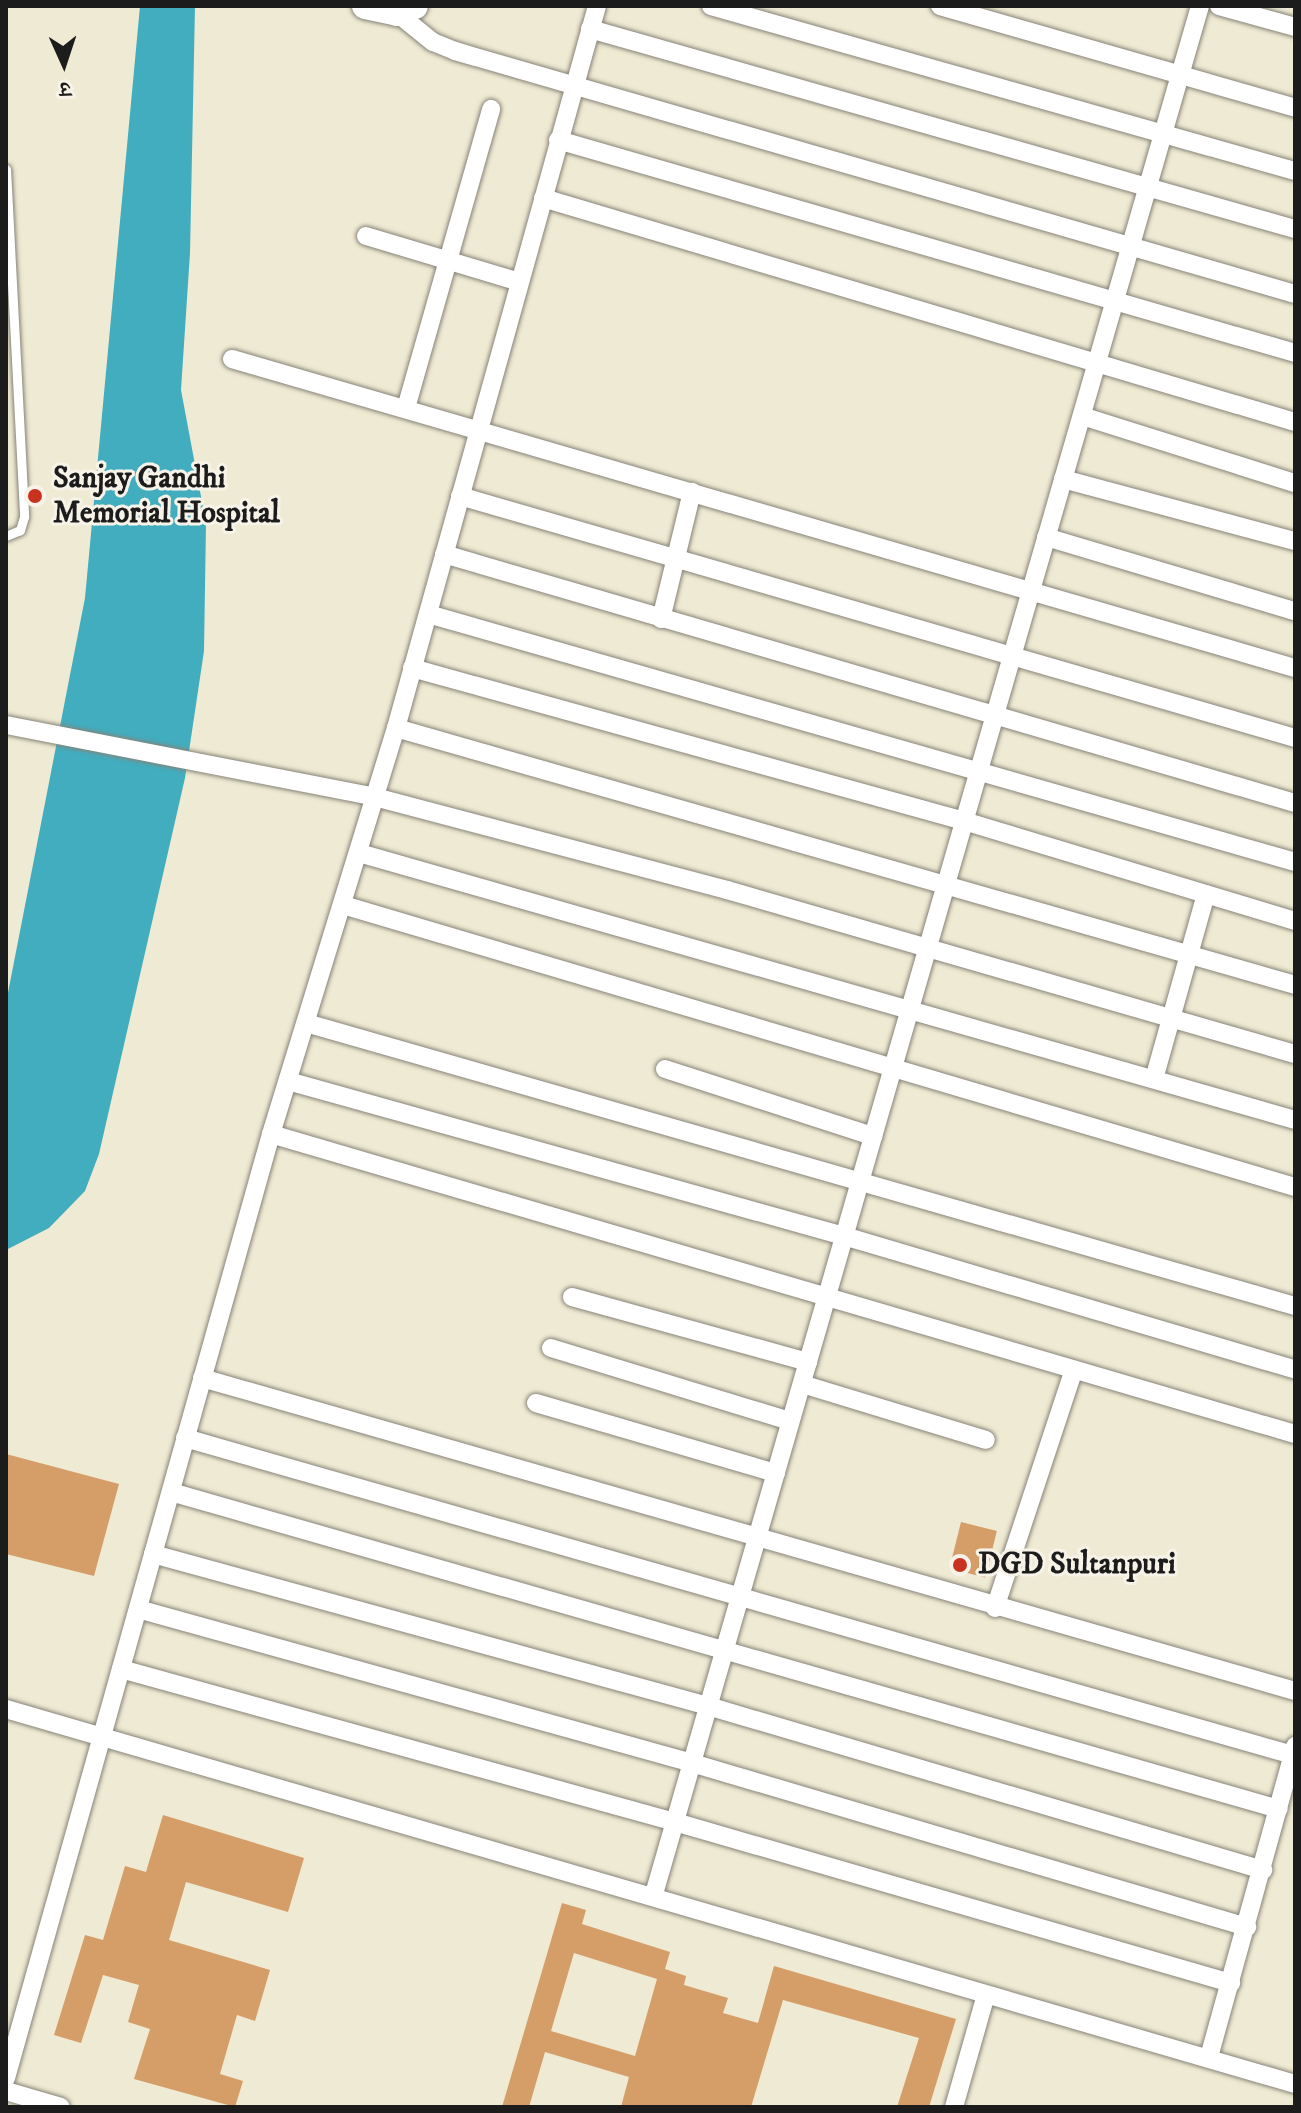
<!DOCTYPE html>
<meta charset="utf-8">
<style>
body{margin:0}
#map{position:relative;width:1301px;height:2113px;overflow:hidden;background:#efead3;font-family:"IM FELL DW Pica","Noto Serif Devanagari",serif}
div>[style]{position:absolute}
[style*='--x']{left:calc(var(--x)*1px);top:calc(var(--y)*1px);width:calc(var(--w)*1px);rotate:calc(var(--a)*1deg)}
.water>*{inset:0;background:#41adbf}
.building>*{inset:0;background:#d59d68;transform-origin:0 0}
.roads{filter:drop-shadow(0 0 2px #868378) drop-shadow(0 0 2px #868378)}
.lane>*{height:9px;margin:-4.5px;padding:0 4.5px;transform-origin:4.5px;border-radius:4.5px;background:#fff}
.street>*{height:18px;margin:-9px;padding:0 9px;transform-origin:9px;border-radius:9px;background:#fff}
.secondary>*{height:26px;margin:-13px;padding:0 13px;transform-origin:13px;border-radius:13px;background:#fff}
.dots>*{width:22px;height:22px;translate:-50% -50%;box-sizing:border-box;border:4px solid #f7f3e8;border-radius:50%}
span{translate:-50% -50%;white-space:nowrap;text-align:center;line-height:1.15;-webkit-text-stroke:6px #f7f3e8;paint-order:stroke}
.poi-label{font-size:30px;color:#1c1c1c;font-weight:700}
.left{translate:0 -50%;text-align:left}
.frame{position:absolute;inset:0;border:8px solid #1c1c1c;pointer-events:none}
.north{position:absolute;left:24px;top:24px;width:80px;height:80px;-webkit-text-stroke:6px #f7f3e8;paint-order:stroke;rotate:177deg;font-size:22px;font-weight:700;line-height:32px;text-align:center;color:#1c1c1c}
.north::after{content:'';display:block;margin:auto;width:28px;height:36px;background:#1c1c1c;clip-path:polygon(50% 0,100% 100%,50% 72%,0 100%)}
</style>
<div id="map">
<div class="water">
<div style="clip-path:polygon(140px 6px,195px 6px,190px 253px,181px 390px,206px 523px,204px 651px,185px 778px,99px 1154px,85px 1191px,49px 1228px,6px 1250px,6px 1003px,85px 598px)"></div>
</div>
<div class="building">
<div style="clip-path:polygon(6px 1454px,119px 1484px,94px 1576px,6px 1554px)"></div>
<div style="left:961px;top:1522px;width:37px;height:48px;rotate:14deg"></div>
<div style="clip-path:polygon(163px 1815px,304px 1858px,288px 1912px,186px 1882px,169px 1940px,270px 1970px,255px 2021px,237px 2015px,220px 2074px,243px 2081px,235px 2107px,134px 2079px,150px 2029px,128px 2022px,139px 1985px,103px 1975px,81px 2043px,54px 2035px,85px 1935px,103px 1940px,125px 1866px,146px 1872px)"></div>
<div style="clip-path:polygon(evenodd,562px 1903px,586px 1910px,582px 1924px,670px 1952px,665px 1969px,686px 1976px,684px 1985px,728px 1998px,723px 2013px,758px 2023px,774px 1966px,956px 2019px,929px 2107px,897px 2107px,919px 2038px,783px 2000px,751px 2107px,621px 2107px,629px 2077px,545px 2052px,529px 2107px,502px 2107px,562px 1903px,574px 1953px,657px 1979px,635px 2056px,551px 2031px,574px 1953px)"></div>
</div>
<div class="roads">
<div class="lane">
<div style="--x:6;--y:169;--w:348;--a:87"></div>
<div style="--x:24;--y:517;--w:14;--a:107"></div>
<div style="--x:20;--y:530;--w:15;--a:157"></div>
</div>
<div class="street">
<div style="--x:711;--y:6;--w:607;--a:15.78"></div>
<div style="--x:940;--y:6;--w:369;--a:16"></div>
<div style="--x:1219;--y:6;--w:79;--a:15.4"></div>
<div style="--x:397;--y:13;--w:46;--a:38.9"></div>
<div style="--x:433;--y:42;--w:24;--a:22"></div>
<div style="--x:455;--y:51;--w:874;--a:16.13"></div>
<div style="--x:590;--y:29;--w:733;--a:15.84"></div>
<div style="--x:558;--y:140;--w:767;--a:16.12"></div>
<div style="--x:543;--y:198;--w:785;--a:16.59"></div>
<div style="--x:366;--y:236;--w:160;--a:16.7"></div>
<div style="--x:232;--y:359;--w:1107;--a:16.21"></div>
<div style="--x:406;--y:408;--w:311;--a:-74.1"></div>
<div style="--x:1082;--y:416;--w:223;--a:17.5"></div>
<div style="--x:1063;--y:479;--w:240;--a:15"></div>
<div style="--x:460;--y:496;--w:869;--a:16.16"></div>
<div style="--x:1046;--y:537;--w:260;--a:16.6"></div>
<div style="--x:444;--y:554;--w:887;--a:16.31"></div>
<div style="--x:428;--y:614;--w:902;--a:15.96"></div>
<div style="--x:661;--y:619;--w:131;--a:-76.3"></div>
<div style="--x:412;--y:668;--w:573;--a:15.49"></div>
<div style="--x:964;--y:821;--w:346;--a:16.8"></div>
<div style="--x:6;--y:725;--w:376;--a:11"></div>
<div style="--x:375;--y:797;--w:364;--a:14.8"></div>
<div style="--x:727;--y:890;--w:591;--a:16.11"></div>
<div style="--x:396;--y:728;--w:935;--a:15.95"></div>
<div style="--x:359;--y:853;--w:973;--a:15.92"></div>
<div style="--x:343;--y:905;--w:993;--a:16.5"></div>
<div style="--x:306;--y:1023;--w:1029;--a:15.97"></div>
<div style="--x:665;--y:1069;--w:219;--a:17.9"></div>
<div style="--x:1154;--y:1079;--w:192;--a:-74.3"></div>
<div style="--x:288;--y:1081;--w:577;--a:15.58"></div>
<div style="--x:844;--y:1236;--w:470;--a:16.5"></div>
<div style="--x:271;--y:1134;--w:1067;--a:16.33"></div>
<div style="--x:572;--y:1297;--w:245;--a:15.4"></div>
<div style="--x:551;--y:1348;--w:250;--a:17"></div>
<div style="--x:202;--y:1378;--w:1137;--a:15.98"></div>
<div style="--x:802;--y:1384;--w:192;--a:16.9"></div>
<div style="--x:536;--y:1403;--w:250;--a:16.3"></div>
<div style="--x:185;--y:1438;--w:1152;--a:15.97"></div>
<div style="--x:171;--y:1492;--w:1152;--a:15.97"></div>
<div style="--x:153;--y:1554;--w:575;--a:15.32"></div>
<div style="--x:708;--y:1706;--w:579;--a:16.46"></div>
<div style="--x:995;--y:1608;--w:249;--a:-71.7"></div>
<div style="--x:138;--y:1609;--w:575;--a:15.53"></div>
<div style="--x:692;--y:1763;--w:579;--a:16.46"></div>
<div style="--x:121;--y:1669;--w:575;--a:15.44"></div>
<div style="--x:675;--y:1822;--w:579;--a:16.15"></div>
<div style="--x:6;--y:1709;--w:1342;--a:16.22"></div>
<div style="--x:654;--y:1894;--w:1965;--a:-73.87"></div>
<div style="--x:1209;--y:2057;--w:323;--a:-74.5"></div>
<div style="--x:6;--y:2078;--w:980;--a:-74.32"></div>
<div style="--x:271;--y:1134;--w:425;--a:-72.9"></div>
<div style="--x:396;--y:728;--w:749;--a:-74.44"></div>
<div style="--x:6;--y:2091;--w:57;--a:16.2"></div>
<div style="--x:954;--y:2107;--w:116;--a:-74.1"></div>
</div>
<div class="secondary">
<div style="--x:365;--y:6;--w:33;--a:12"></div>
<div style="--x:397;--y:13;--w:19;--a:-21"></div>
</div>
</div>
<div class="dots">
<div style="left:35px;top:496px;background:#c8321e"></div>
<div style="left:960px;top:1565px;background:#c8321e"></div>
</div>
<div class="poi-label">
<span class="left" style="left:53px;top:496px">Sanjay Gandhi<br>Memorial Hospital</span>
<span class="left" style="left:978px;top:1565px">DGD Sultanpuri</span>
</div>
<div class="frame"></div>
<div class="north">उ</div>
</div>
